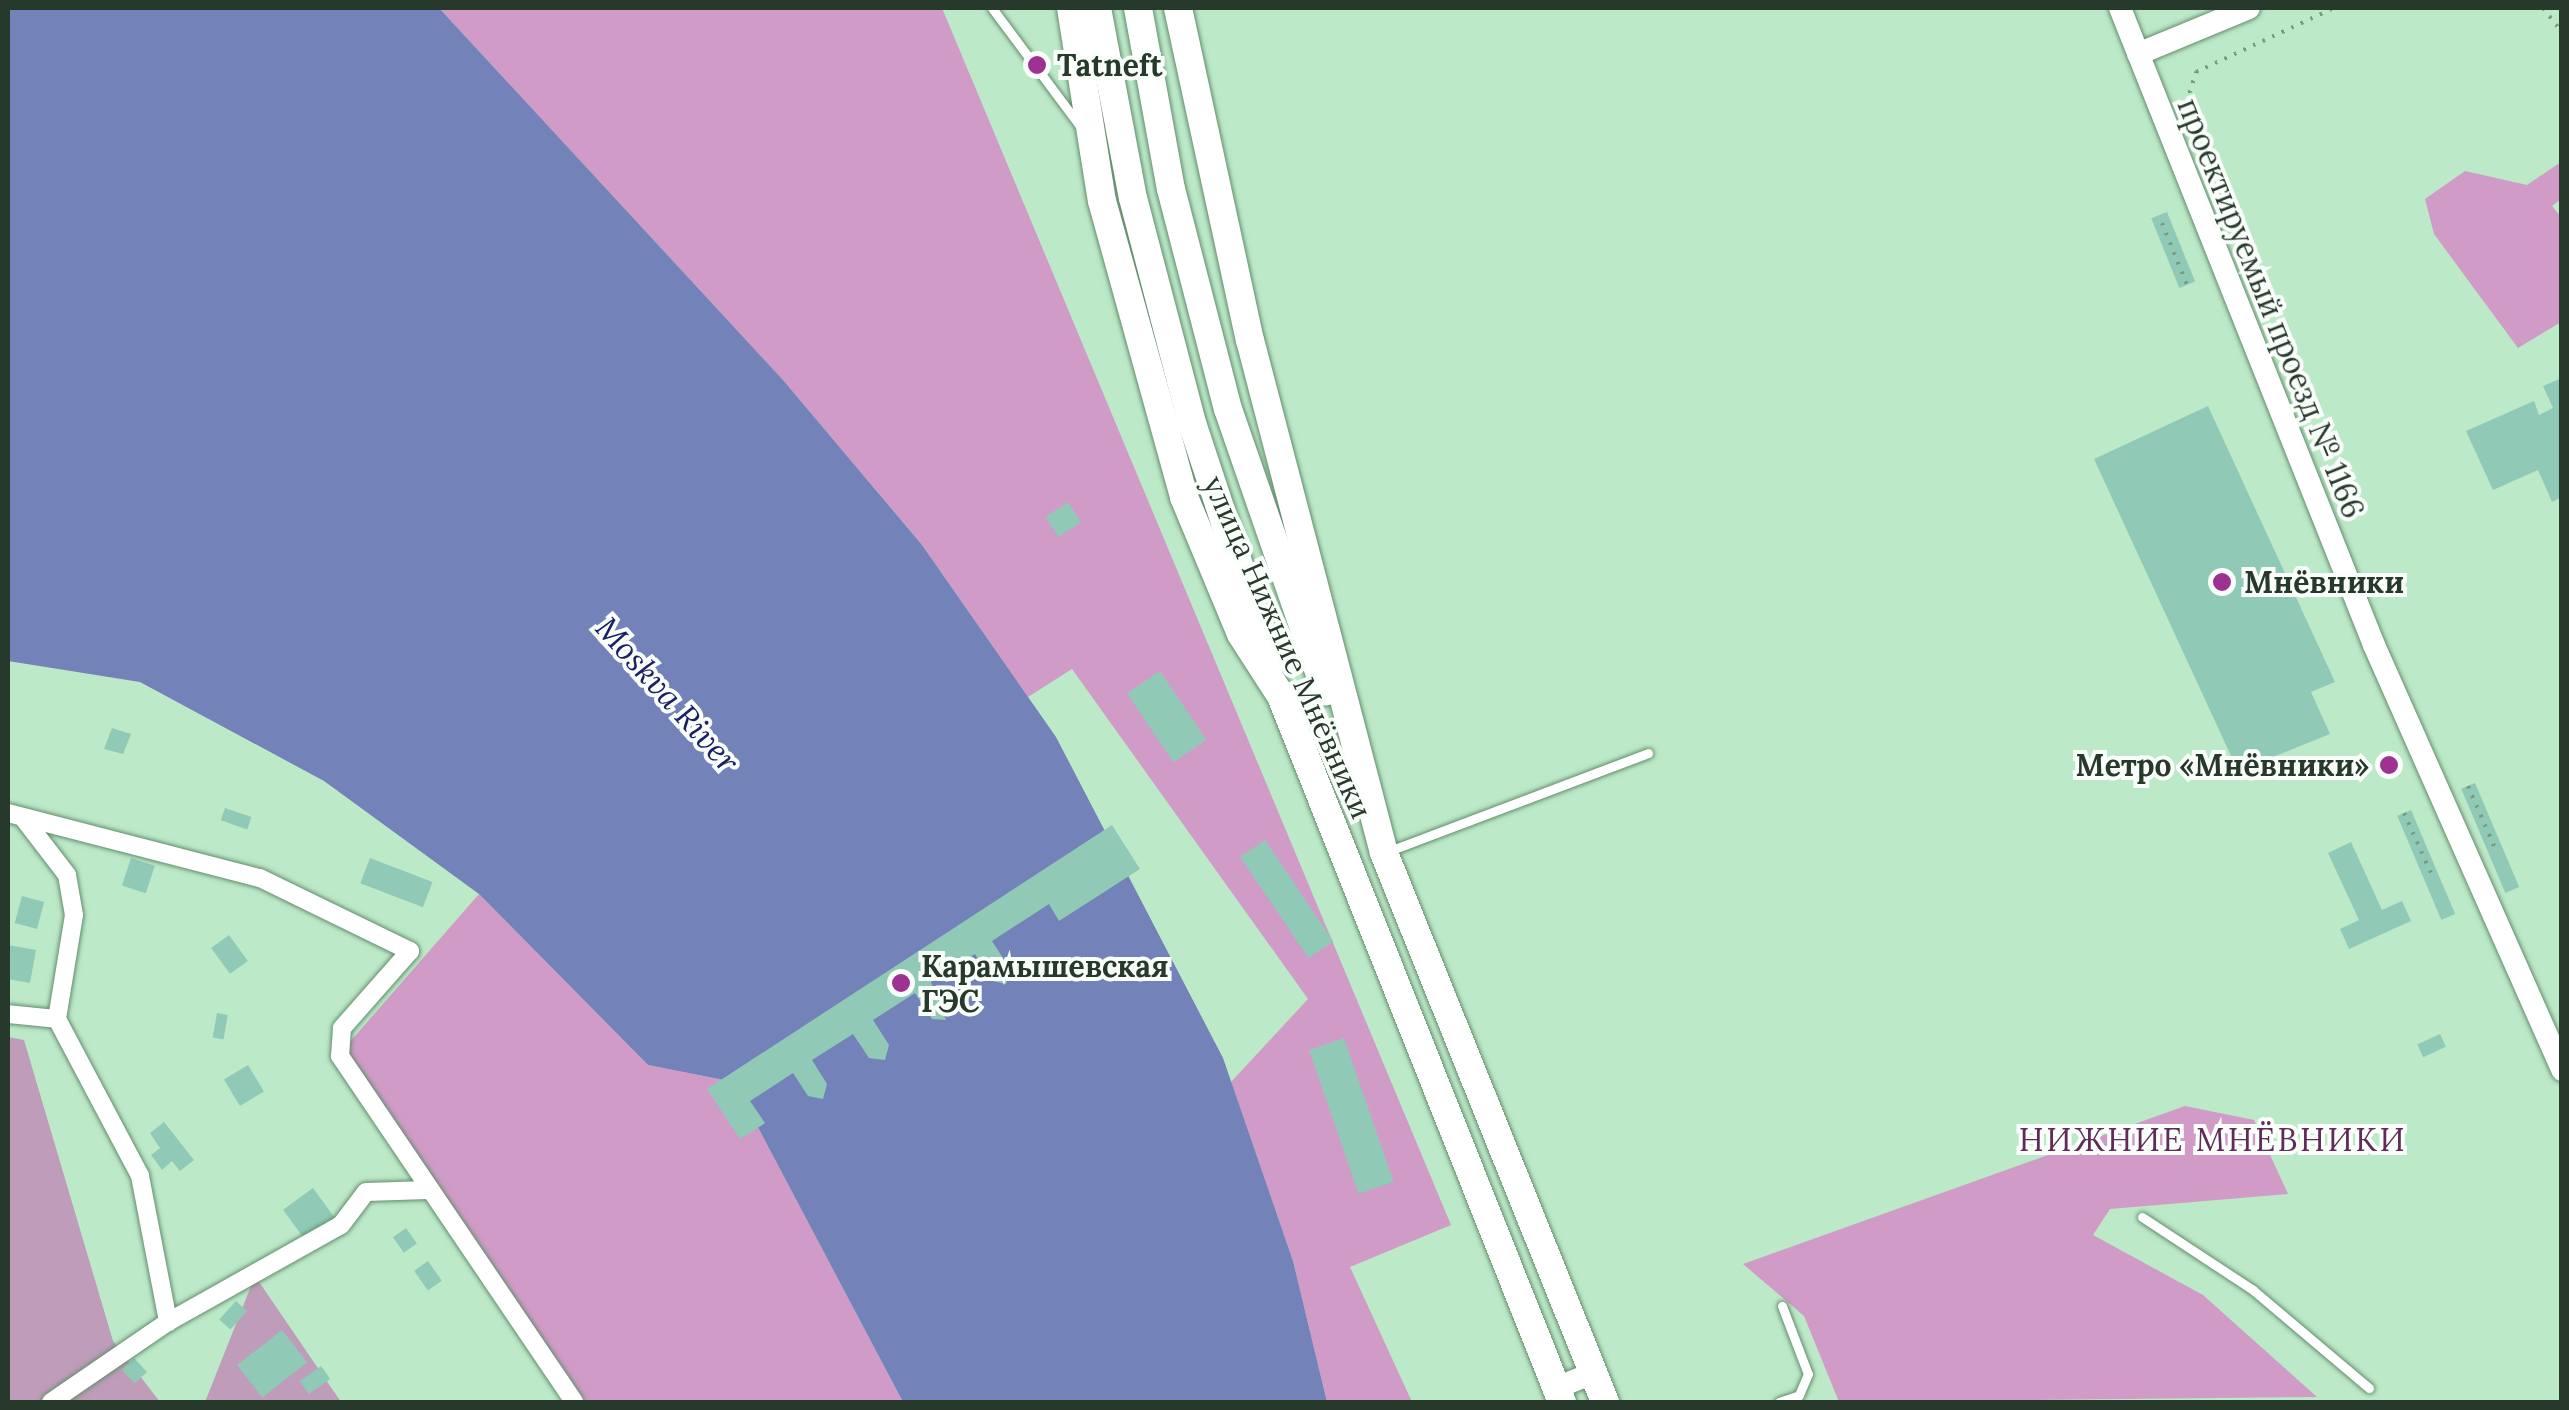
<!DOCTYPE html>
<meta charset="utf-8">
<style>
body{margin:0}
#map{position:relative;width:2569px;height:1410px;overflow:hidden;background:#bce9c7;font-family:Lora,serif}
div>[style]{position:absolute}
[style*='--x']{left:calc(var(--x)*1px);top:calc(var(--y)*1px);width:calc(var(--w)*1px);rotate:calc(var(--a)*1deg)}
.green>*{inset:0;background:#bf9cb9}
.forest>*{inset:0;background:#d09bc7}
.water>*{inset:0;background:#7382b9}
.building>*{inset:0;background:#90cab7;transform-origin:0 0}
.path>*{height:4px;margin-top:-2px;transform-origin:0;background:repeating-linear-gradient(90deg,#7a9b81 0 2.5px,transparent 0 10.5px)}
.roads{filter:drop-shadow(0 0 2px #638d6e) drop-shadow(0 0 2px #638d6e)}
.service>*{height:9px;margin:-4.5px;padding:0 4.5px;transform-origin:4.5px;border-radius:4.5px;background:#fff}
.minor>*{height:18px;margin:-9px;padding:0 9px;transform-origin:9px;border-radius:9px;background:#fff}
.tertiary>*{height:22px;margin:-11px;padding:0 11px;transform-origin:11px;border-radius:11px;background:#fff}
.secondary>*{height:28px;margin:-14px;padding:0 14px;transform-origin:14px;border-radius:14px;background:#fff}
.dots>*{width:28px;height:28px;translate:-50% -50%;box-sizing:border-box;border:5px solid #fafefb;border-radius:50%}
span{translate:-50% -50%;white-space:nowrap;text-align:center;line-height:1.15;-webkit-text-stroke:8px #fafefb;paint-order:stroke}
.poi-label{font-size:30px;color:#27392b;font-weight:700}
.left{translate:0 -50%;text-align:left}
.right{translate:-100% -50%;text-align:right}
.street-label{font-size:30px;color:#27392b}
.water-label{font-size:32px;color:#1a2163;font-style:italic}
.neighbourhood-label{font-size:32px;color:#602b59;letter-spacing:2.5px}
.frame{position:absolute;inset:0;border:10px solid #27392b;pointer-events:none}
</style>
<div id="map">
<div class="green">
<div style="clip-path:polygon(8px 1037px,24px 1040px,113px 1341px,160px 1402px,8px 1402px)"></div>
<div style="clip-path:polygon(255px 1276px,341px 1402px,205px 1402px)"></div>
</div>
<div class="forest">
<div style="clip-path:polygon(439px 8px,942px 8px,1451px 1225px,1350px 1267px,1412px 1402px,1327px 1402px,1293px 1261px,1231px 1082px,1308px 999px,1072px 669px,1028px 697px,922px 545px,783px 380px)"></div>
<div style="clip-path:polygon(2561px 162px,2561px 199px,2552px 206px,2561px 217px,2561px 322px,2518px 348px,2434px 234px,2425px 199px,2465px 171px,2527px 185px)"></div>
<div style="clip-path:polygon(479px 894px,648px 1065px,734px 1082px,903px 1402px,581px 1402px,342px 1051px)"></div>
<div style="clip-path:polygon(2185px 1106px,2254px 1120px,2288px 1194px,2110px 1209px,2093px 1235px,2203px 1295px,2317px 1397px,1839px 1402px,1804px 1316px,1743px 1264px)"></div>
</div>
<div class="water">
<div style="clip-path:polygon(8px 8px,439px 8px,783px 380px,922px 545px,1056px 737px,1223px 1058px,1293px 1261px,1327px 1402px,903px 1402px,734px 1082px,648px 1065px,479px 894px,324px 781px,140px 682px,8px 661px)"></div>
</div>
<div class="building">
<div style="left:2229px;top:182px;width:75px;height:17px;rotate:68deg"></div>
<div style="left:2167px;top:212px;width:75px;height:17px;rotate:68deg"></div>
<div style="clip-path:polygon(2562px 378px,2562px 497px,2552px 502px,2538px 470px,2493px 490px,2466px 431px,2534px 401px,2539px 415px,2553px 408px,2543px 386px)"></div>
<div style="clip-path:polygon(2208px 406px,2335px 682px,2311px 692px,2330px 734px,2238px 771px,2094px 459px)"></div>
<div style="left:1068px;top:502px;width:24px;height:27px;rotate:57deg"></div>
<div style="left:1160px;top:671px;width:83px;height:40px;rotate:56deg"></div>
<div style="clip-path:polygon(112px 728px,131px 734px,123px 754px,104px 749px)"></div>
<div style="left:2475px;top:783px;width:113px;height:15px;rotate:67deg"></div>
<div style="left:225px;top:808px;width:28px;height:13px;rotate:19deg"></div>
<div style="left:2411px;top:810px;width:113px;height:15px;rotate:67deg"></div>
<div style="clip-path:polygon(1112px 825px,1140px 869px,1059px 921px,1049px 904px,992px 941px,1010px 969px,1006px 984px,992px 981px,975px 954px,931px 982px,946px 1020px,932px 1019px,915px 993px,873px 1020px,889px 1045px,885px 1060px,869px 1058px,853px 1034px,812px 1060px,827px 1084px,823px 1099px,808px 1096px,793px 1073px,750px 1101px,765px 1123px,740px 1139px,707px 1089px)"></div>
<div style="left:1265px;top:840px;width:122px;height:30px;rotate:56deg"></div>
<div style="clip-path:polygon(2351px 842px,2382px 910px,2402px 901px,2411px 921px,2349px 949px,2340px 929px,2359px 920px,2328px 853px)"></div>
<div style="left:131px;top:858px;width:25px;height:29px;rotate:18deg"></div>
<div style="left:370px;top:858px;width:67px;height:27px;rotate:21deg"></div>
<div style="left:22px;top:896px;width:23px;height:28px;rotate:15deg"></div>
<div style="left:229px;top:935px;width:32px;height:22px;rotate:54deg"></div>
<div style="clip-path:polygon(8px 945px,36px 950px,30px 983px,8px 979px)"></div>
<div style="left:217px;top:1013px;width:11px;height:25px;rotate:10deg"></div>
<div style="left:2440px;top:1034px;width:14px;height:25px;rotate:65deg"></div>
<div style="left:1344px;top:1038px;width:152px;height:37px;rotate:71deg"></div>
<div style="left:248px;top:1065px;width:31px;height:28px;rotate:59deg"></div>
<div style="clip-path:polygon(164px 1122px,194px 1160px,180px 1171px,172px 1161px,162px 1170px,151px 1155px,160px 1148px,150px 1133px)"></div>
<div style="left:313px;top:1188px;width:36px;height:37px;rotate:54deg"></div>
<div style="left:406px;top:1228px;width:19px;height:16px;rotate:55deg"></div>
<div style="left:428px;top:1261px;width:24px;height:17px;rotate:55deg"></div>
<div style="left:236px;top:1301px;width:15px;height:25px;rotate:42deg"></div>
<div style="left:282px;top:1330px;width:41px;height:57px;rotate:52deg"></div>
<div style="left:134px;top:1358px;width:19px;height:17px;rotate:47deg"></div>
<div style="left:321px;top:1366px;width:16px;height:26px;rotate:55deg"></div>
</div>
<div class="path">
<div style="--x:2178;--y:8;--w:11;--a:0"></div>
<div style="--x:2543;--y:8;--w:31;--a:52"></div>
<div style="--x:2186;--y:103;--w:33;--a:-72"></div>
<div style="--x:2196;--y:72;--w:152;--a:-24.9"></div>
<div style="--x:2225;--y:192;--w:68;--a:68.4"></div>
<div style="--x:2162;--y:223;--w:67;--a:68"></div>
<div style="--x:2468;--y:786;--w:68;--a:66.5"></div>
<div style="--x:2404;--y:813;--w:66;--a:65.8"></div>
</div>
<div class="roads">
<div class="service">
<div style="--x:992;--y:8;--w:147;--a:53.3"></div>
<div style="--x:1389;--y:851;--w:277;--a:-20.7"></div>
<div style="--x:2142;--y:1217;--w:133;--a:33.3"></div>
<div style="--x:2253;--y:1290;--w:152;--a:40.2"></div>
<div style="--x:1779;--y:1402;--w:21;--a:-19"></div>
<div style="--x:1799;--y:1395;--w:23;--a:-67"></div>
<div style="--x:1808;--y:1374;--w:73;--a:-110.9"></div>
</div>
<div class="minor">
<div style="--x:8;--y:813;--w:260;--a:14.5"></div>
<div style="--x:260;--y:878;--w:167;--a:26"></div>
<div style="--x:410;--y:951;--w:103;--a:131.4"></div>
<div style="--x:342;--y:1028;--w:28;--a:94"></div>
<div style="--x:340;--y:1056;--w:418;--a:55.9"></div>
<div style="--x:24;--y:819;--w:71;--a:52.5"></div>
<div style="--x:67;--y:875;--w:41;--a:80.1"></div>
<div style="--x:74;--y:915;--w:105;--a:99.3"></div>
<div style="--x:57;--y:1019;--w:178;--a:62.1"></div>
<div style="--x:140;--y:1176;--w:149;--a:79.1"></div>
<div style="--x:8;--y:1014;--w:49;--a:5.8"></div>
<div style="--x:51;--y:1402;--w:142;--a:-34.4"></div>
<div style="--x:168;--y:1322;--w:198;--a:-29.3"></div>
<div style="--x:341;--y:1225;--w:41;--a:-52.9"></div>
<div style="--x:366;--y:1192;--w:62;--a:-1.8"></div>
</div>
<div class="tertiary">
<div style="--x:2120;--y:8;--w:686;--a:68.26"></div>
<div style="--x:2374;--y:645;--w:465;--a:66.1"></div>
<div style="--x:2138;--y:54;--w:120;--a:-22.5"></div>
<div style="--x:1556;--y:1388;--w:40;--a:-22"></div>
</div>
<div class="secondary">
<div style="--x:1071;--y:8;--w:195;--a:80.9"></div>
<div style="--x:1102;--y:201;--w:307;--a:74.5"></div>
<div style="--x:1184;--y:497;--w:148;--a:67.4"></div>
<div style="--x:1241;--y:634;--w:74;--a:57.2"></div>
<div style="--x:1281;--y:696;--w:760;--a:68.3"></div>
<div style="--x:1097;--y:8;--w:193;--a:79.3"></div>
<div style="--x:1133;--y:198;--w:236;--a:75.3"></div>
<div style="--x:1193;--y:426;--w:249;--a:71.7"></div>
<div style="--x:1138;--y:8;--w:184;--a:79.7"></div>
<div style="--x:1171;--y:189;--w:227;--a:75.5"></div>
<div style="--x:1228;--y:409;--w:299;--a:70.9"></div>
<div style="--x:1178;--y:8;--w:340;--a:77.8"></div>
<div style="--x:1250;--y:340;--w:530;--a:75.36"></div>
<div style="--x:1384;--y:853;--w:592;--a:68.07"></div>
</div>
</div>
<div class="dots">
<div style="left:1037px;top:65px;background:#9e3293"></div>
<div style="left:2222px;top:582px;background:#9e3293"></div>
<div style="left:2389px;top:765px;background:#9e3293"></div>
<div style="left:901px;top:983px;background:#9e3293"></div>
</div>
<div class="poi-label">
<span class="left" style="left:1057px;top:65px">Tatneft</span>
<span class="left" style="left:2244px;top:582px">Мнёвники</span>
<span class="right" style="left:2369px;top:765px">Метро «Мнёвники»</span>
<span class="left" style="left:921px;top:983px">Карамышевская<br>ГЭС</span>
</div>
<div class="street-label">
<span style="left:2271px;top:308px;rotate:68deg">проектируемый проезд № 1166</span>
<span style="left:1288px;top:647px;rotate:66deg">улица Нижние Мнёвники</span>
</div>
<div class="water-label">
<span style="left:667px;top:695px;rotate:48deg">Moskva River</span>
</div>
<div class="neighbourhood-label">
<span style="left:2213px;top:1140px">НИЖНИЕ МНЁВНИКИ</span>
</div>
<div class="frame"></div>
</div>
